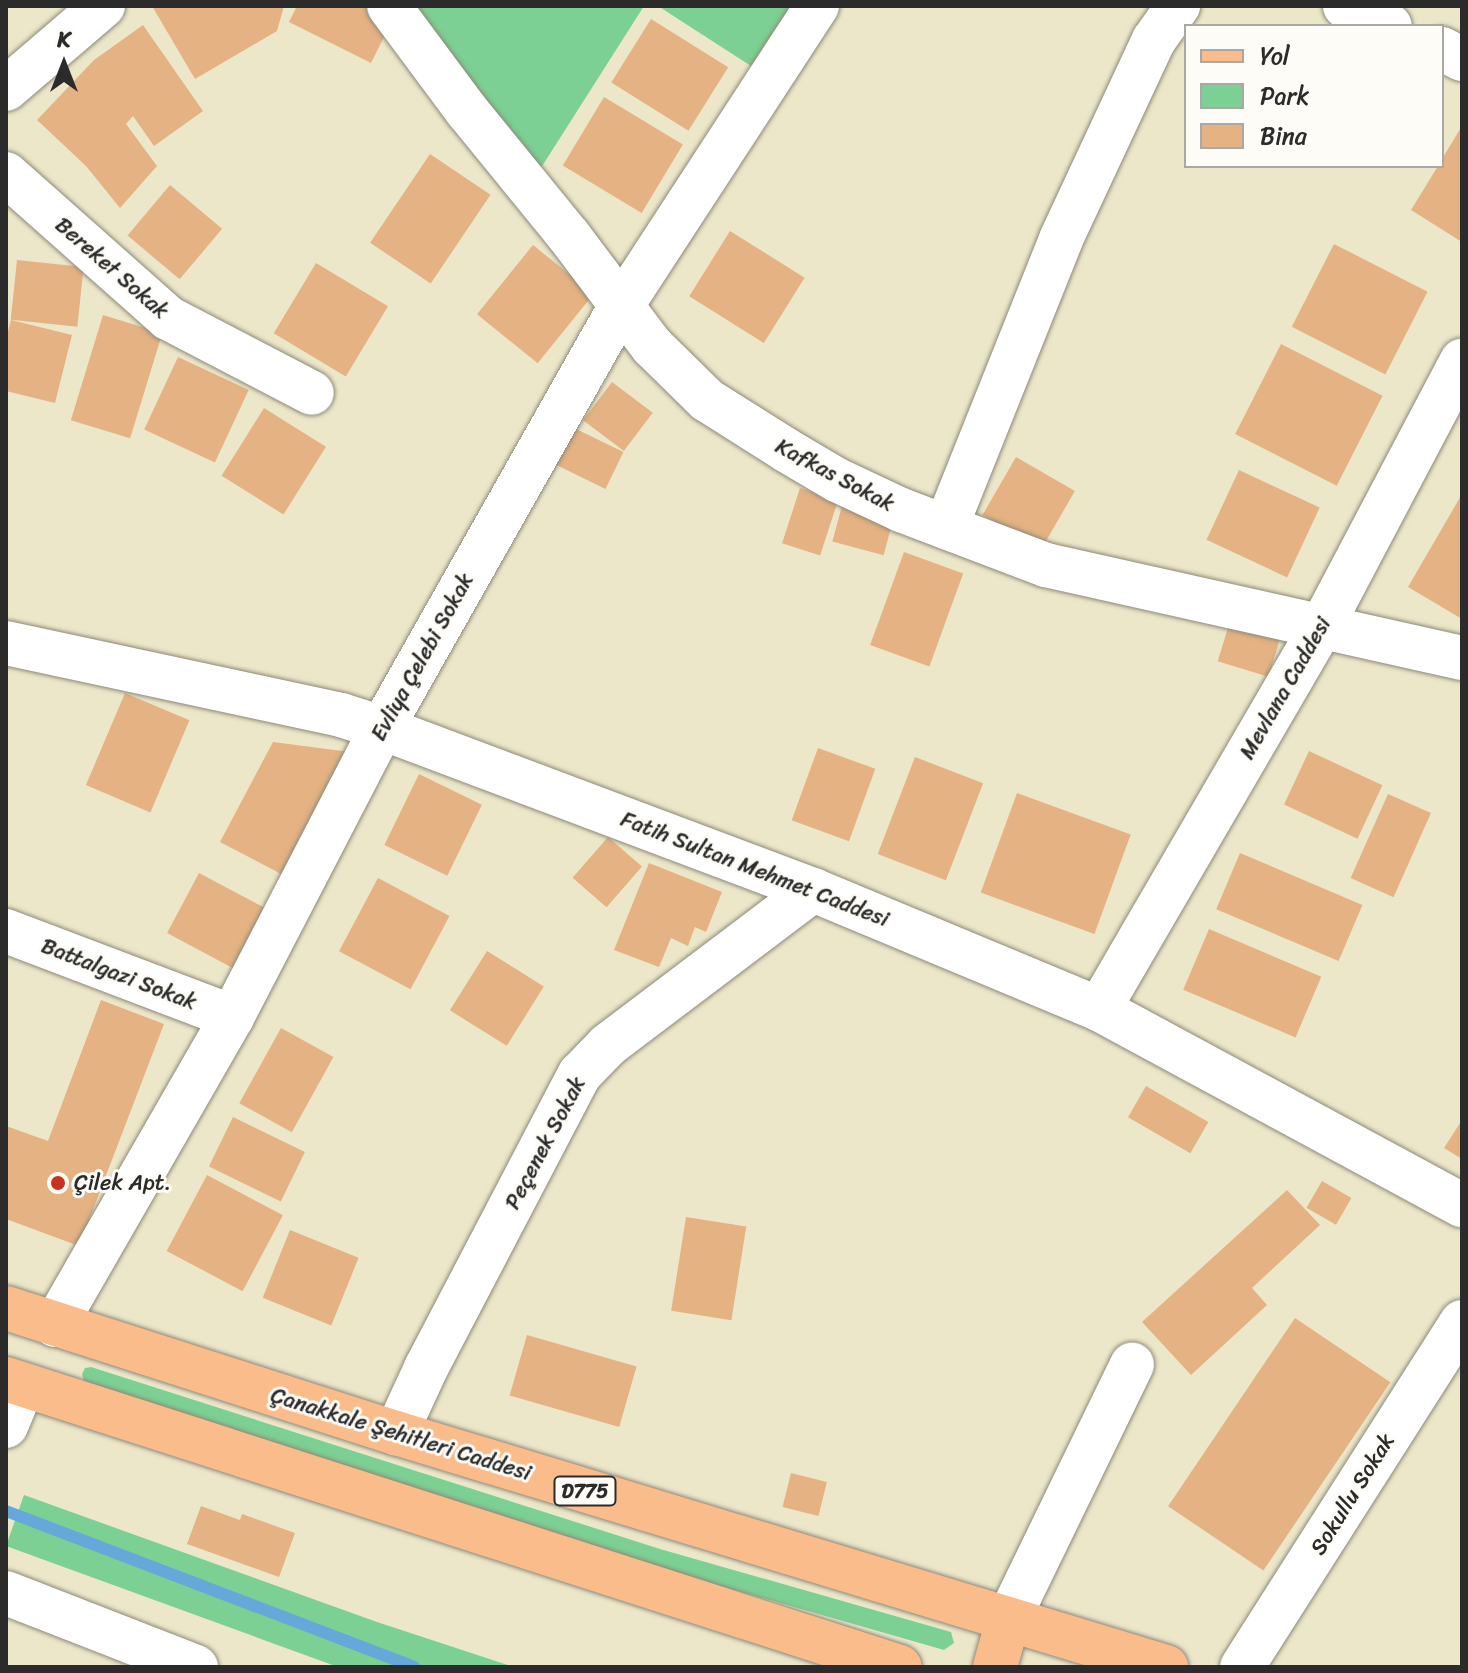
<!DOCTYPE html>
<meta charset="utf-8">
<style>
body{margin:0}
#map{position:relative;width:1468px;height:1673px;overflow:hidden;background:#ede7ca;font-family:Sriracha,sans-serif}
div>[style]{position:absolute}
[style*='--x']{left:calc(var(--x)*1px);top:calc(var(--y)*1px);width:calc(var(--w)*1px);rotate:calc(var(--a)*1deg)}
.green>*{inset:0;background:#7cd093}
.stream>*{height:12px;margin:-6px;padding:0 6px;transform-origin:6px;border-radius:6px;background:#66a8da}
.building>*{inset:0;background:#e4b283;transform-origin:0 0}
.roads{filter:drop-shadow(0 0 2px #8c897a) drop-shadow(0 0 2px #8c897a)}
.minor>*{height:44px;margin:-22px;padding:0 22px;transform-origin:22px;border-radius:22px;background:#fff}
.major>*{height:44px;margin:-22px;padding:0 22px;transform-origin:22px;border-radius:22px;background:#fabc8b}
.dots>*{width:22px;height:22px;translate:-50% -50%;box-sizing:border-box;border:4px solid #fdfcf7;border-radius:50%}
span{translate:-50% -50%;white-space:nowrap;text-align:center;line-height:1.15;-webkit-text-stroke:6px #fdfcf7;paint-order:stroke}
.shield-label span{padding:2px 6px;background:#fdfcf7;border:2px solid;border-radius:6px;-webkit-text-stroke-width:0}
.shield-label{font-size:20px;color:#2b2b2b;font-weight:700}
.street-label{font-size:22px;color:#2b2b2b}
.poi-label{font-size:22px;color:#2b2b2b}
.left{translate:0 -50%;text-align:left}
.frame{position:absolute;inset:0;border:8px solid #2b2b2b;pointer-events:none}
.legend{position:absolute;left:1184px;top:24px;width:260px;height:144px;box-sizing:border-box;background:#fdfcf7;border:2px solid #a9a8a5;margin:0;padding:10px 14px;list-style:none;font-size:24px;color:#2b2b2b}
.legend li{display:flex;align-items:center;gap:16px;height:40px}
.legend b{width:40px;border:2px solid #a9a8a5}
.north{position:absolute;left:24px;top:24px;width:80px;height:80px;-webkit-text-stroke:6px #fdfcf7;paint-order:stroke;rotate:0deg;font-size:22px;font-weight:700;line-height:32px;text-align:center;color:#2b2b2b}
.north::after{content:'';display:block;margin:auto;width:28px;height:36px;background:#2b2b2b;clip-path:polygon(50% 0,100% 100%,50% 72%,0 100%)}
</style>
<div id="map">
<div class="green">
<div style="clip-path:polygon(415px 6px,644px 6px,539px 171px)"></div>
<div style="clip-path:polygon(658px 6px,791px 6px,751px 66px)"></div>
<div style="clip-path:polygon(91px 1367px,660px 1549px,951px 1632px,954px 1643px,944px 1650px,644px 1564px,85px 1385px,82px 1374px,85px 1368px)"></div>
<div style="clip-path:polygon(24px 1495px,377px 1622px,514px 1667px,338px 1667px,6px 1546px)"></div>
</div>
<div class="stream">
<div style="--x:6;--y:1511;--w:437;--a:20.9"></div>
</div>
<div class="building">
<div style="clip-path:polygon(152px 6px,284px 6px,277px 31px,195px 79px)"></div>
<div style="clip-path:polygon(297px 6px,362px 6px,392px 21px,371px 63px,289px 22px)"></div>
<div style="left:651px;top:19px;width:91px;height:75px;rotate:32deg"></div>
<div style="clip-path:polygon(143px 25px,203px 111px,154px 146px,133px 116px,126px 124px,157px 166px,120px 208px,86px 166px,37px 120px,94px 60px)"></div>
<div style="left:604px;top:97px;width:92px;height:80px;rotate:31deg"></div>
<div style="clip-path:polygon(1462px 126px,1462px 242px,1411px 210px,1438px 166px,1442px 166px,1442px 159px)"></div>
<div style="left:430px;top:154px;width:73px;height:107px;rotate:34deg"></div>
<div style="left:170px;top:185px;width:68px;height:66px;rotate:40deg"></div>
<div style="left:730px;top:231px;width:88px;height:77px;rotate:32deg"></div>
<div style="left:1334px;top:244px;width:105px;height:93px;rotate:27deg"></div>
<div style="left:533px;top:245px;width:78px;height:89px;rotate:39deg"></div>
<div style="left:17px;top:260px;width:67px;height:60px;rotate:6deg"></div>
<div style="left:316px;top:263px;width:84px;height:82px;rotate:31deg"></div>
<div style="left:103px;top:315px;width:62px;height:110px;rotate:17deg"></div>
<div style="clip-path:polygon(11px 320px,72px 335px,55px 403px,6px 391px,6px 339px)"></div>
<div style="left:1281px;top:344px;width:114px;height:101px;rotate:27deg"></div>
<div style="left:178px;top:357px;width:78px;height:80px;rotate:25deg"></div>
<div style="left:612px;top:382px;width:51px;height:48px;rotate:37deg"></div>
<div style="left:264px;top:408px;width:73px;height:80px;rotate:32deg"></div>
<div style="left:574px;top:428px;width:55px;height:41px;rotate:26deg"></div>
<div style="left:1016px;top:457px;width:68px;height:67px;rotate:30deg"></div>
<div style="left:1239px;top:470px;width:89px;height:77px;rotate:25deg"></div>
<div style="left:800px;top:488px;width:40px;height:58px;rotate:18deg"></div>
<div style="clip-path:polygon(1462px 494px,1462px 619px,1408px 587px)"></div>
<div style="left:843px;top:502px;width:53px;height:41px;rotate:15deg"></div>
<div style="left:904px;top:552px;width:63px;height:99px;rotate:20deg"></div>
<div style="left:1230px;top:621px;width:53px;height:42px;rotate:17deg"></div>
<div style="left:125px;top:693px;width:70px;height:100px;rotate:23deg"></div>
<div style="clip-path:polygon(273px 742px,350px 752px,285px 876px,220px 842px)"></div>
<div style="left:818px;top:748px;width:61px;height:77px;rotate:20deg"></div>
<div style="left:1309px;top:751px;width:81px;height:59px;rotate:25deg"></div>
<div style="left:915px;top:757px;width:73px;height:104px;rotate:21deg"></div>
<div style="left:419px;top:774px;width:70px;height:79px;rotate:26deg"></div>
<div style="left:1017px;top:793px;width:121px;height:106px;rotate:20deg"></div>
<div style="left:1388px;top:794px;width:47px;height:92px;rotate:24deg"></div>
<div style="left:608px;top:837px;width:45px;height:54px;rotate:41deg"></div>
<div style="left:1240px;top:853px;width:133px;height:61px;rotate:23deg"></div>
<div style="clip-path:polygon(649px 863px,722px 892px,706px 932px,695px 927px,688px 946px,671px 938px,659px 967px,614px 950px)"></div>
<div style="left:199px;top:873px;width:78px;height:68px;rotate:28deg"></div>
<div style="left:378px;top:878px;width:81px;height:83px;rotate:28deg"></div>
<div style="left:1209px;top:929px;width:122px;height:66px;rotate:23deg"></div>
<div style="left:487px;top:951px;width:67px;height:70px;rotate:32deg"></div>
<div style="clip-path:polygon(101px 1000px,164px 1024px,79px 1246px,6px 1219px,6px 1126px,48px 1141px)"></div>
<div style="left:281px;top:1028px;width:60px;height:86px;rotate:29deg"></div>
<div style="left:1146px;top:1086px;width:72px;height:36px;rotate:30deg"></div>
<div style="left:233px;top:1117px;width:80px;height:55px;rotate:26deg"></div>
<div style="clip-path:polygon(1462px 1120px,1462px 1159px,1444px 1148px)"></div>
<div style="left:207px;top:1175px;width:86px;height:86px;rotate:28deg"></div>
<div style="left:1322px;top:1181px;width:34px;height:31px;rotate:30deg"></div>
<div style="clip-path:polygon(1287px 1190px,1320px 1225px,1252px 1288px,1267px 1305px,1191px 1375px,1142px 1322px)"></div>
<div style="left:686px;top:1217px;width:61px;height:95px;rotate:9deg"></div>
<div style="left:290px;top:1230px;width:74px;height:73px;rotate:22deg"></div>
<div style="left:1295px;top:1318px;width:115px;height:227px;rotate:34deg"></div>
<div style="left:527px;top:1335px;width:114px;height:63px;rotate:16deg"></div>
<div style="left:791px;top:1473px;width:37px;height:35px;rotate:14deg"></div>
<div style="clip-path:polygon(201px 1506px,240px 1520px,242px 1514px,295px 1533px,279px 1577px,187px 1544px)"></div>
</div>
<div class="roads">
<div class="minor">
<div style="--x:389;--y:6;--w:131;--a:53.4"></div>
<div style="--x:467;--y:111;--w:161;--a:50.8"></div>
<div style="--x:569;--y:236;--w:138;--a:53"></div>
<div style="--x:652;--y:346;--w:77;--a:44.5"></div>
<div style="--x:707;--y:400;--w:93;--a:32.3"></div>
<div style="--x:786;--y:450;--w:59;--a:30.5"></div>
<div style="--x:837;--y:480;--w:71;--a:25.1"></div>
<div style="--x:901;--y:510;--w:155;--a:20.8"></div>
<div style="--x:1046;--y:565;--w:426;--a:12.6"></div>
<div style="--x:1345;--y:6;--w:49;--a:24"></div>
<div style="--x:1442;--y:49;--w:22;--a:27"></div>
<div style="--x:6;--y:89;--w:128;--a:-40.6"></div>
<div style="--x:6;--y:174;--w:217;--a:41.6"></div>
<div style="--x:168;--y:318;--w:162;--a:27.5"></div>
<div style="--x:946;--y:527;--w:310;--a:-68.2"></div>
<div style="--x:1061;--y:239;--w:220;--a:-65"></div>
<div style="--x:1154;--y:40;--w:42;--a:-54.8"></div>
<div style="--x:6;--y:643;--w:343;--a:12.1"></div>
<div style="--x:341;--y:715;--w:43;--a:17.6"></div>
<div style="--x:382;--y:728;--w:460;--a:20.6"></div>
<div style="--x:813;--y:890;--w:310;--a:22.6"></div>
<div style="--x:1099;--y:1009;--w:413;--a:28.4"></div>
<div style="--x:6;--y:931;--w:242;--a:20.8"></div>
<div style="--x:1099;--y:1009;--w:443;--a:-59.8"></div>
<div style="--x:1322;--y:626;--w:300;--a:-62.2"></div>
<div style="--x:55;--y:1325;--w:355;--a:-60.1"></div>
<div style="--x:232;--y:1017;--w:326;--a:-62.6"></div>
<div style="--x:382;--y:728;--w:483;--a:-60.5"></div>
<div style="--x:620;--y:308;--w:361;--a:-56.9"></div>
<div style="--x:6;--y:1426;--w:44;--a:-67.5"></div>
<div style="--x:396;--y:1433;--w:72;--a:-65.2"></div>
<div style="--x:426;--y:1368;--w:332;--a:-62.4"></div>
<div style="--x:580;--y:1074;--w:40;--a:-46"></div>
<div style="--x:608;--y:1045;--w:257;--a:-37.1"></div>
<div style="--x:6;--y:1593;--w:204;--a:21.3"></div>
<div style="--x:1008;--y:1620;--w:284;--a:-64.1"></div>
<div style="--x:1242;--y:1667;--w:409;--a:-57.5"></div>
</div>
<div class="major">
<div style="--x:6;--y:1308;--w:410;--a:17.8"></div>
<div style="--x:396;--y:1433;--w:805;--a:16.9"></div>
<div style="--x:6;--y:1379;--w:939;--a:17.86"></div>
<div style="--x:995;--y:1667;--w:49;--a:-74.5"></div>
</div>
</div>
<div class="dots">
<div style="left:58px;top:1183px;background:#c8321e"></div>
</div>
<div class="shield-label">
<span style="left:585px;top:1491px">D775</span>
</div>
<div class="street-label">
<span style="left:112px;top:268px;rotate:41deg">Bereket Sokak</span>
<span style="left:835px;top:475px;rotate:28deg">Kafkas Sokak</span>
<span style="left:422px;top:657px;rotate:-61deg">Evliya Çelebi Sokak</span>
<span style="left:1285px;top:688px;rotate:-60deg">Mevlana Caddesi</span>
<span style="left:755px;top:869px;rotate:21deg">Fatih Sultan Mehmet Caddesi</span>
<span style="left:119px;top:974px;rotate:21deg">Battalgazi Sokak</span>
<span style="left:545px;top:1143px;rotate:-62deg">Peçenek Sokak</span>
<span style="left:401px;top:1434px;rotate:17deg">Çanakkale Şehitleri Caddesi</span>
<span style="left:1352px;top:1494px;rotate:-58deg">Sokullu Sokak</span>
</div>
<div class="poi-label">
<span class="left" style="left:74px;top:1183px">Çilek Apt.</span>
</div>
<div class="frame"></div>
<ul class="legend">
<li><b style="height:10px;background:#fabc8b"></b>Yol</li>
<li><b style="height:22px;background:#7cd093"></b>Park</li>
<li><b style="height:22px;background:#e4b283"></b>Bina</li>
</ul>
<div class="north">K</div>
</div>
